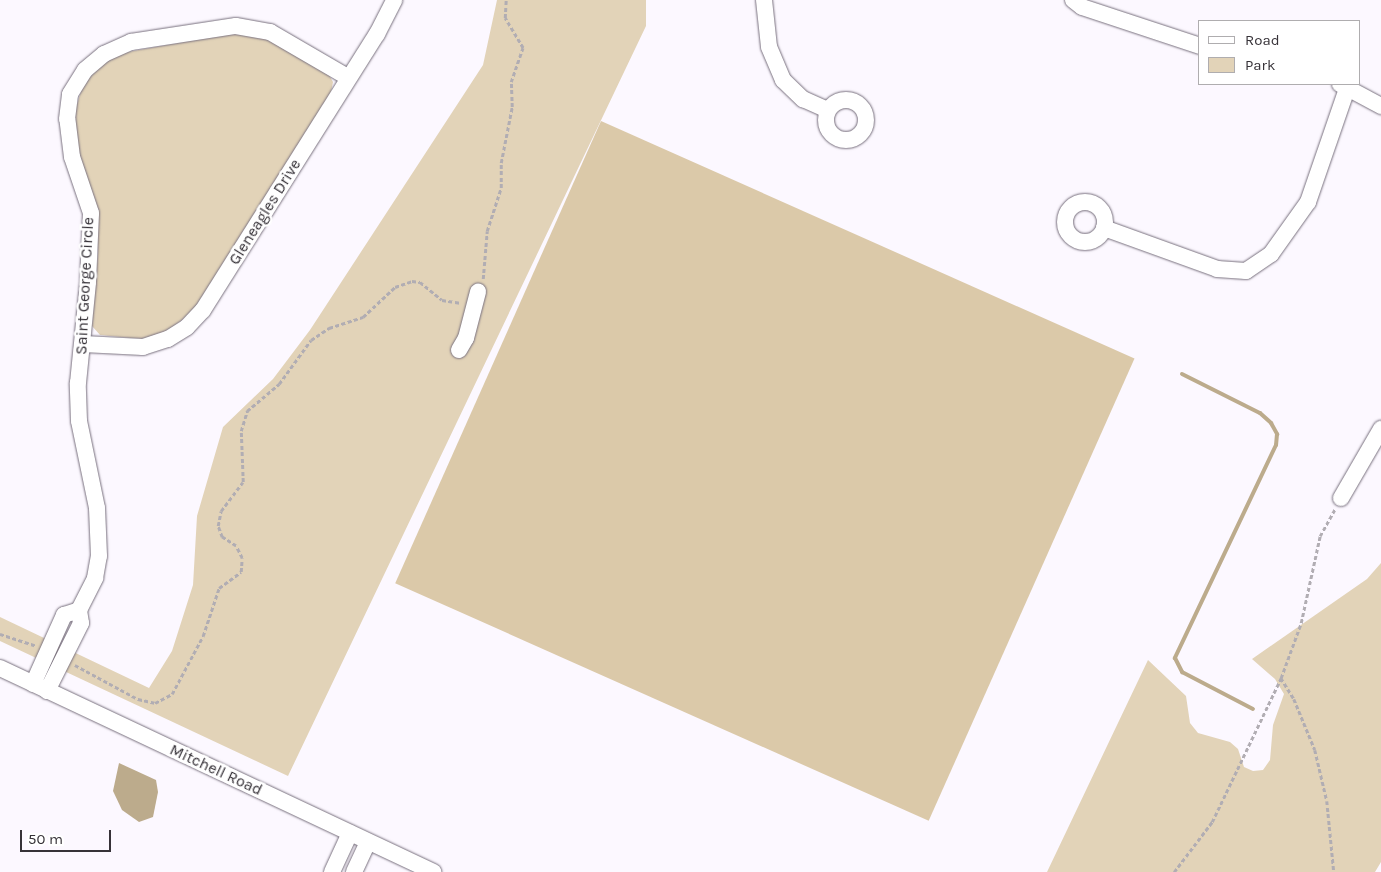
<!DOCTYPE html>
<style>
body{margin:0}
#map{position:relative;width:1381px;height:872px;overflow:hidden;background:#fcf8ff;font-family:Karla,sans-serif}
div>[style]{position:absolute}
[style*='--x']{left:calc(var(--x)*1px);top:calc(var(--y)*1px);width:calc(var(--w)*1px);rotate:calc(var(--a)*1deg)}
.green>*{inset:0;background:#e2d3b8}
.forest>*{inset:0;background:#dbc9a9;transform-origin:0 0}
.water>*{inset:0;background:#bcab8c}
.stream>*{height:4px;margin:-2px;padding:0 2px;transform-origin:2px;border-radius:2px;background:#bcab8c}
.path>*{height:2.5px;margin-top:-1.25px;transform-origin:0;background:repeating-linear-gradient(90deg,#b1adb3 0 4px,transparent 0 6.5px)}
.roads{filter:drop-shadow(0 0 1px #78707e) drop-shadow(0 0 1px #78707e)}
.minor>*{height:16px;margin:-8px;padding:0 8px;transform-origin:8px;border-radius:8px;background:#fff}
.minor>.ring{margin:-8px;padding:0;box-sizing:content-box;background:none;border:16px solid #fff;border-radius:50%}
span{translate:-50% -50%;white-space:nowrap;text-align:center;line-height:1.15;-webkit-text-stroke:5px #fff;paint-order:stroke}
.street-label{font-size:16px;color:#363238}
.legend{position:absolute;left:1198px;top:20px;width:162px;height:65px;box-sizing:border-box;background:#fff;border:1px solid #afadaf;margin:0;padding:6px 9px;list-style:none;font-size:15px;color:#363238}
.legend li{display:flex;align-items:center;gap:10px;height:25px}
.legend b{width:25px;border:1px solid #afadaf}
.scale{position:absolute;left:20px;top:830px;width:91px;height:22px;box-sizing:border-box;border:2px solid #363238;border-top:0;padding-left:6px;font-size:15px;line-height:18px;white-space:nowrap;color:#363238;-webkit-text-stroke:4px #fff;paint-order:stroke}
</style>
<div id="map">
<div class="green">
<div style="clip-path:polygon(497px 0,646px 0,646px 26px,288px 776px,0 641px,0 617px,149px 688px,172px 651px,193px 585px,197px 516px,223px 427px,273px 379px,310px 330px,483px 65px)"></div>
<div style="clip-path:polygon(233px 33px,268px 37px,329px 75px,333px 82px,331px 92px,196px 306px,182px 320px,164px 333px,141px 339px,100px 335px,92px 326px,98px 253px,92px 204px,75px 143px,74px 114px,82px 88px,98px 67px,122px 53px)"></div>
<div style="clip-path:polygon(1381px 563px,1381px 862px,1375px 872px,1047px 872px,1148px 660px,1186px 696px,1190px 723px,1198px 733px,1230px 742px,1238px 749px,1244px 767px,1253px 771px,1263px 770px,1270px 760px,1273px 725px,1284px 694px,1275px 679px,1252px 659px,1367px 579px)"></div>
</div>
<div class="forest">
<div style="left:601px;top:121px;width:584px;height:506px;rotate:24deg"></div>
</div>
<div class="water">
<div style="clip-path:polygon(119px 763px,156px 780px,158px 792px,153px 817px,139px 822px,122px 810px,113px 791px)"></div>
</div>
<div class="stream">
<div style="--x:1182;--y:374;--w:87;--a:26.6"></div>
<div style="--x:1260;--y:413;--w:15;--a:42"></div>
<div style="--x:1271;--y:423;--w:13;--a:61"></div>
<div style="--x:1277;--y:434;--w:11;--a:95"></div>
<div style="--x:1276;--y:445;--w:236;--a:115.4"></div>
<div style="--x:1175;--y:658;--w:16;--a:63"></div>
<div style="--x:1182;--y:672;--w:80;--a:27.5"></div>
</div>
<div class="path">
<div style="--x:483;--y:279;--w:48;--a:-85.2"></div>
<div style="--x:487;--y:231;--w:45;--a:-72"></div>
<div style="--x:501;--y:188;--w:25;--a:-90"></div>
<div style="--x:501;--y:163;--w:57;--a:-78.9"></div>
<div style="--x:512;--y:107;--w:25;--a:-92"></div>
<div style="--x:511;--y:82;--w:36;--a:-71"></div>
<div style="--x:523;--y:48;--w:35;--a:-121"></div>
<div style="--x:505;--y:18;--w:18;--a:-87"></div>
<div style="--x:0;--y:634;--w:38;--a:18"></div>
<div style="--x:75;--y:665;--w:72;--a:28.4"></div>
<div style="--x:138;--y:699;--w:17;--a:13"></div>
<div style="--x:155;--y:703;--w:19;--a:-28"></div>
<div style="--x:172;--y:694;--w:66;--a:-61.9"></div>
<div style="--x:203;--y:636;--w:51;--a:-71.6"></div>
<div style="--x:219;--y:588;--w:27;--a:-36"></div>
<div style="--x:241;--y:572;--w:14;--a:-86"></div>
<div style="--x:242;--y:558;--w:13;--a:-117"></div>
<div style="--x:236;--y:546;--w:17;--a:-147"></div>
<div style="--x:222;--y:537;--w:12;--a:-110"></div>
<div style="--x:218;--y:526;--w:15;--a:-79"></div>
<div style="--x:221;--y:511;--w:36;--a:-53"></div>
<div style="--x:243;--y:482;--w:51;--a:-92.2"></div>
<div style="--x:241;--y:431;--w:21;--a:-73"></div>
<div style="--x:247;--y:411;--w:42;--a:-40.2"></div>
<div style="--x:279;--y:384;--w:54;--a:-54"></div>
<div style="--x:311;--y:340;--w:22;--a:-34"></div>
<div style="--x:329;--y:328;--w:36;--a:-18"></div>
<div style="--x:363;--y:317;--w:44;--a:-43.2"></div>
<div style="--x:395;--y:287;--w:18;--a:-19"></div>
<div style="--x:412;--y:281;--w:8;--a:7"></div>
<div style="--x:420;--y:282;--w:28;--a:39"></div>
<div style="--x:442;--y:300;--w:18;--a:9"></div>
<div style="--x:1281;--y:678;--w:25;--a:58"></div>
<div style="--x:1294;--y:699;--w:55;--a:67.6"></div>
<div style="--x:1315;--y:750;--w:52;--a:76.8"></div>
<div style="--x:1327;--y:801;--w:71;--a:84.4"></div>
<div style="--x:1174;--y:872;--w:63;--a:-52.8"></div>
<div style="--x:1212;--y:822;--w:160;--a:-64.4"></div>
<div style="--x:1281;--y:678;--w:59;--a:-70"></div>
<div style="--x:1301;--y:623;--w:89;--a:-77.7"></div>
<div style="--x:1320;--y:536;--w:31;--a:-61"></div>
</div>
<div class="roads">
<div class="minor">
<div style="--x:764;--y:0;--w:47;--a:83.9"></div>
<div style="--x:769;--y:47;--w:36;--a:67"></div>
<div style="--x:783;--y:80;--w:28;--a:44"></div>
<div style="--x:803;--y:99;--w:27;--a:24"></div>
<div style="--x:1073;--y:0;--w:11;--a:38"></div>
<div style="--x:1082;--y:7;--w:124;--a:18.3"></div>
<div style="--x:1340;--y:84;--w:47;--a:28.2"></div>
<div class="ring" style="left:826px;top:100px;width:24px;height:24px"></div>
<div class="ring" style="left:1065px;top:202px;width:24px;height:24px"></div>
<div style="--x:1104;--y:228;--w:120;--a:19.9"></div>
<div style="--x:1217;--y:269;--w:29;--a:4"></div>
<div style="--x:1246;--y:271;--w:30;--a:-34"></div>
<div style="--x:1271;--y:254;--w:64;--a:-54.6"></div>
<div style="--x:1308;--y:202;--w:123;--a:-71"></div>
<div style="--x:83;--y:344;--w:60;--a:2.9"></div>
<div style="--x:143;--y:347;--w:26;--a:-18"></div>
<div style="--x:168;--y:339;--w:22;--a:-32"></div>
<div style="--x:187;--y:327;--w:23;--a:-47"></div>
<div style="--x:203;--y:310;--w:326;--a:-57.8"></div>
<div style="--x:377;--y:34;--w:38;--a:-63"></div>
<div style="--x:459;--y:350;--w:14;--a:-60"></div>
<div style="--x:466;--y:338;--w:48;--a:-75.4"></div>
<div style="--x:1341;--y:498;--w:80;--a:-59.9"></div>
<div style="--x:0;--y:668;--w:479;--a:25.2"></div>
<div style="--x:33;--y:684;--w:76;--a:-65.8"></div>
<div style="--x:64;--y:615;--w:16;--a:-18"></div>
<div style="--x:47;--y:691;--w:76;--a:-63.4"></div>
<div style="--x:81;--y:623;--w:13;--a:-99"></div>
<div style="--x:79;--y:610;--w:36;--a:-63"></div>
<div style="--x:95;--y:578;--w:22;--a:-80"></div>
<div style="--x:99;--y:556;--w:48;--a:-92.4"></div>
<div style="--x:97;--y:508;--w:89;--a:-101.7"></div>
<div style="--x:79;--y:421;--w:38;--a:-92"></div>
<div style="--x:78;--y:383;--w:101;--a:-84.3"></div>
<div style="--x:88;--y:282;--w:69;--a:-87.5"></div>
<div style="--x:91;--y:213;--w:59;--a:-108.7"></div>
<div style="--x:72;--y:157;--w:38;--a:-97"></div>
<div style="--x:67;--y:119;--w:25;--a:-83"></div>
<div style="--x:70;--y:94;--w:28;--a:-58"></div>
<div style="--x:85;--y:70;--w:25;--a:-40"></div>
<div style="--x:104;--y:54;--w:30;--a:-24"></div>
<div style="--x:131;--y:42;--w:106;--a:-8.7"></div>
<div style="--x:236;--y:26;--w:35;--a:10"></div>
<div style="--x:270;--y:32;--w:91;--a:30.2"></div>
<div style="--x:332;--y:872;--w:43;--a:-65.2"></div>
<div style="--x:354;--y:872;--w:33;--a:-65"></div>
</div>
</div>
<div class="street-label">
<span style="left:265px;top:212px;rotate:-58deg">Gleneagles Drive</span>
<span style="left:85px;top:286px;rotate:-87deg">Saint George Circle</span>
<span style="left:216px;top:770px;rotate:25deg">Mitchell Road</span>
</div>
<ul class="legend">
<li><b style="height:6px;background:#fff"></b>Road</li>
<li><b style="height:14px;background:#e2d3b8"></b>Park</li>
</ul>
<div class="scale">50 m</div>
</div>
